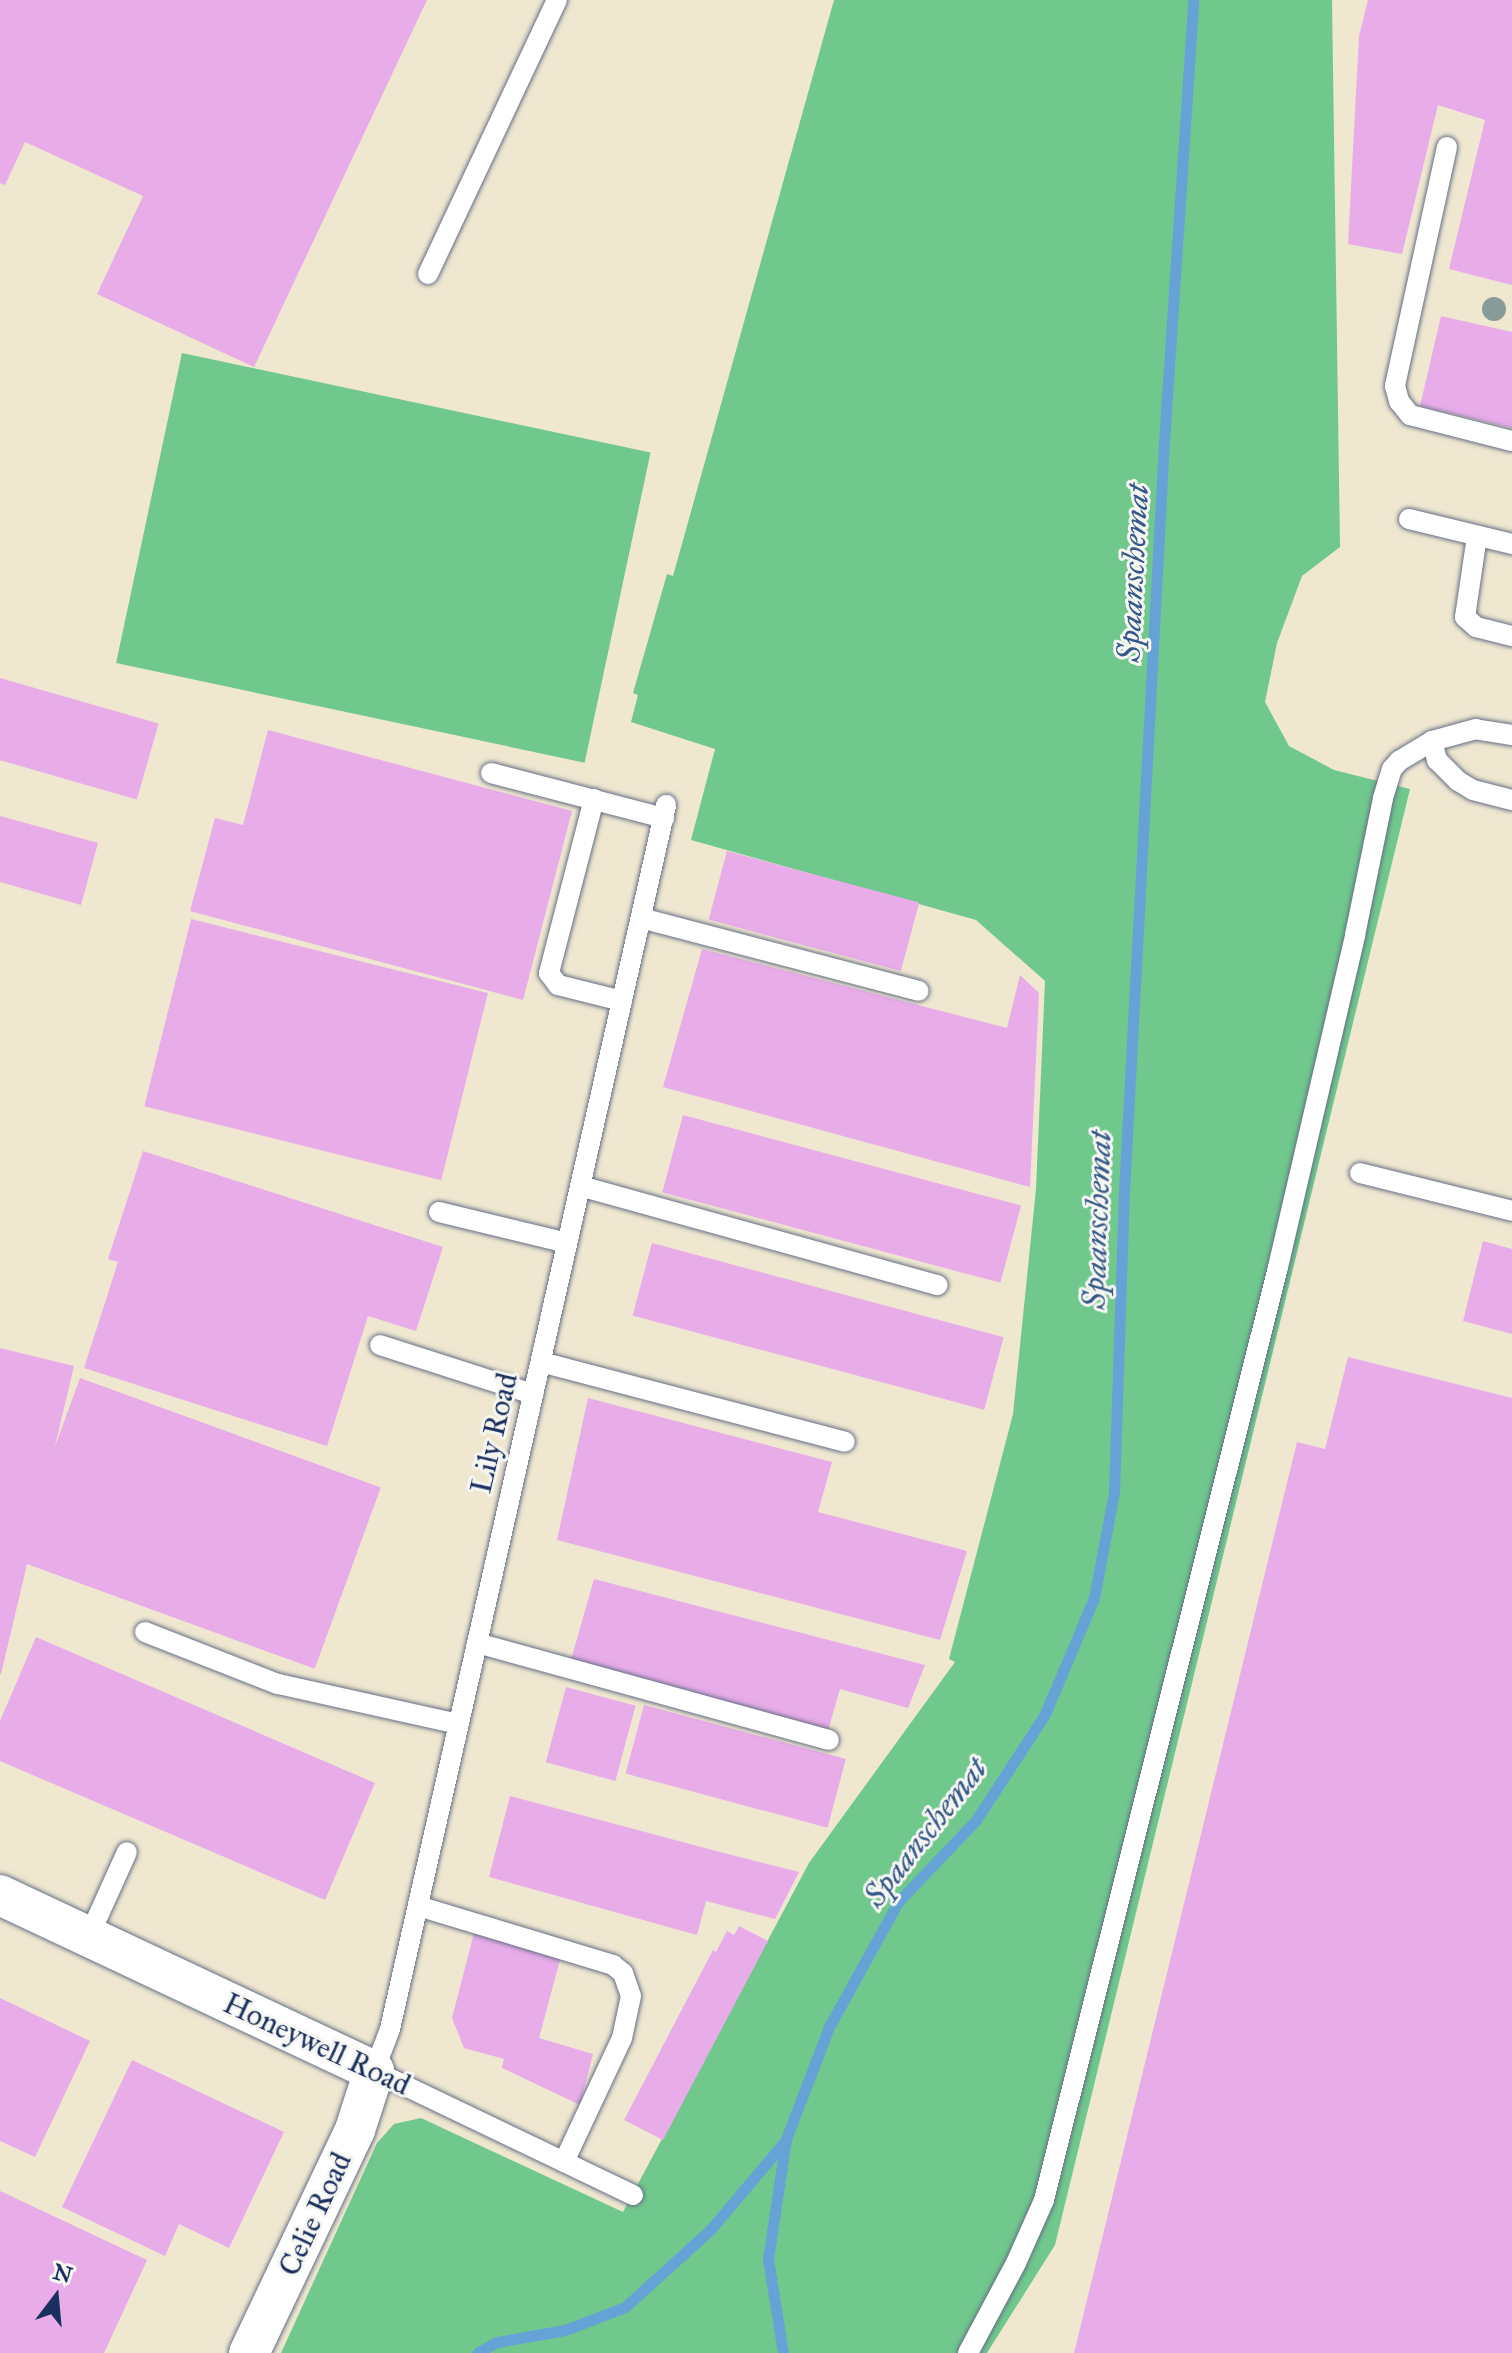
<!DOCTYPE html>
<style>
body{margin:0}
#map{position:relative;width:1512px;height:2353px;overflow:hidden;background:#efe7d0;font-family:"IM FELL Great Primer",serif}
div>[style]{position:absolute}
[style*='--x']{left:calc(var(--x)*1px);top:calc(var(--y)*1px);width:calc(var(--w)*1px);rotate:calc(var(--a)*1deg)}
.green>*{inset:0;background:#70c88d;transform-origin:0 0}
.stream>*{height:11px;margin:-5.5px;padding:0 5.5px;transform-origin:5.5px;border-radius:5.5px;background:#65a3d7}
.building>*{inset:0;background:#e8ace9;transform-origin:0 0}
.roads{filter:drop-shadow(0 0 2px #656f86) drop-shadow(0 0 2px #656f86)}
.service>*{height:20px;margin:-10px;padding:0 10px;transform-origin:10px;border-radius:10px;background:#fff}
.minor>*{height:40px;margin:-20px;padding:0 20px;transform-origin:20px;border-radius:20px;background:#fff}
.trees>*{width:24px;height:24px;margin:-12px;border-radius:50%;background:#899b99}
span{translate:-50% -50%;white-space:nowrap;text-align:center;line-height:1.15;-webkit-text-stroke:6px #f6f6f2;paint-order:stroke}
.street-label{font-size:30px;color:#1b2f5e}
.water-label{font-size:32px;color:#355888;font-style:italic}
.north{position:absolute;left:16px;top:2257px;width:80px;height:80px;-webkit-text-stroke:6px #f6f6f2;paint-order:stroke;rotate:16deg;font-size:22px;font-weight:700;line-height:32px;text-align:center;color:#1b2f5e}
.north::after{content:'';display:block;margin:auto;width:28px;height:36px;background:#1b2f5e;clip-path:polygon(50% 0,100% 100%,50% 72%,0 100%)}
</style>
<div id="map">
<div class="green">
<div style="clip-path:polygon(834px 0,1332px 0,1340px 547px,1302px 576px,1277px 643px,1265px 702px,1289px 746px,1334px 770px,1410px 789px,1055px 2245px,987px 2353px,281px 2353px,377px 2143px,394px 2124px,421px 2118px,623px 2212px,809px 1863px,955px 1662px,949px 1659px,1013px 1414px,1036px 1189px,1045px 981px,976px 920px,691px 840px,715px 749px,631px 722px,638px 695px,633px 693px,667px 574px,673px 576px)"></div>
<div style="left:182px;top:353px;width:479px;height:317px;rotate:12deg"></div>
</div>
<div class="stream">
<div style="--x:477;--y:2353;--w:23;--a:-29"></div>
<div style="--x:497;--y:2342;--w:69;--a:-10"></div>
<div style="--x:565;--y:2330;--w:64;--a:-21"></div>
<div style="--x:625;--y:2307;--w:116;--a:-42.2"></div>
<div style="--x:711;--y:2229;--w:116;--a:-49.9"></div>
<div style="--x:783;--y:2353;--w:95;--a:-99.1"></div>
<div style="--x:768;--y:2259;--w:121;--a:-81.5"></div>
<div style="--x:786;--y:2139;--w:120;--a:-69"></div>
<div style="--x:829;--y:2027;--w:143;--a:-61.1"></div>
<div style="--x:898;--y:1902;--w:113;--a:-46.4"></div>
<div style="--x:976;--y:1820;--w:126;--a:-56.9"></div>
<div style="--x:1045;--y:1714;--w:126;--a:-67.1"></div>
<div style="--x:1094;--y:1598;--w:108;--a:-79.3"></div>
<div style="--x:1114;--y:1492;--w:300;--a:-88.1"></div>
<div style="--x:1124;--y:1192;--w:751;--a:-86.95"></div>
<div style="--x:1164;--y:442;--w:443;--a:-86.2"></div>
</div>
<div class="building">
<div style="clip-path:polygon(0 0,427px 0,254px 367px,97px 294px,143px 196px,25px 142px,5px 185px,0 183px)"></div>
<div style="clip-path:polygon(1368px 0,1512px 0,1512px 285px,1449px 269px,1485px 120px,1438px 105px,1402px 254px,1348px 244px,1359px 36px)"></div>
<div style="clip-path:polygon(1441px 316px,1512px 332px,1512px 428px,1420px 406px)"></div>
<div style="left:0;top:678px;width:165px;height:79px;rotate:16deg"></div>
<div style="clip-path:polygon(268px 730px,572px 811px,523px 1000px,190px 911px,215px 818px,243px 825px)"></div>
<div style="clip-path:polygon(0 816px,98px 843px,81px 905px,0 882px)"></div>
<div style="left:727px;top:851px;width:199px;height:71px;rotate:15deg"></div>
<div style="left:191px;top:919px;width:306px;height:193px;rotate:14deg"></div>
<div style="clip-path:polygon(702px 949px,1007px 1028px,1020px 975px,1039px 993px,1030px 1187px,663px 1087px)"></div>
<div style="left:683px;top:1115px;width:350px;height:80px;rotate:15deg"></div>
<div style="clip-path:polygon(143px 1151px,443px 1247px,416px 1331px,368px 1316px,327px 1446px,84px 1368px,118px 1262px,108px 1259px)"></div>
<div style="clip-path:polygon(1483px 1241px,1512px 1249px,1512px 1334px,1463px 1321px)"></div>
<div style="left:652px;top:1243px;width:364px;height:75px;rotate:15deg"></div>
<div style="clip-path:polygon(0 1348px,74px 1366px,1px 1674px,0 1674px)"></div>
<div style="clip-path:polygon(1348px 1357px,1512px 1398px,1512px 2353px,1074px 2353px,1297px 1442px,1325px 1449px)"></div>
<div style="left:80px;top:1378px;width:320px;height:193px;rotate:20deg"></div>
<div style="clip-path:polygon(588px 1398px,832px 1462px,818px 1512px,967px 1551px,940px 1640px,557px 1540px)"></div>
<div style="clip-path:polygon(594px 1579px,925px 1665px,908px 1708px,840px 1689px,827px 1734px,571px 1660px)"></div>
<div style="clip-path:polygon(36px 1637px,375px 1783px,325px 1900px,0 1761px,0 1721px)"></div>
<div style="left:566px;top:1687px;width:72px;height:78px;rotate:15deg"></div>
<div style="left:644px;top:1705px;width:209px;height:71px;rotate:15deg"></div>
<div style="clip-path:polygon(510px 1796px,720px 1852px,799px 1872px,775px 1919px,706px 1901px,697px 1935px,489px 1877px)"></div>
<div style="clip-path:polygon(739px 1926px,768px 1941px,663px 2140px,624px 2120px,713px 1950px,716px 1952px,727px 1931px,734px 1935px)"></div>
<div style="clip-path:polygon(474px 1933px,561px 1956px,539px 2038px,593px 2054px,580px 2105px,502px 2068px,504px 2059px,464px 2048px,452px 2018px)"></div>
<div style="clip-path:polygon(0 1998px,90px 2041px,35px 2157px,0 2141px)"></div>
<div style="clip-path:polygon(132px 2060px,284px 2132px,229px 2248px,179px 2224px,165px 2256px,62px 2207px)"></div>
<div style="clip-path:polygon(0 2191px,147px 2260px,104px 2353px,0 2353px)"></div>
</div>
<div class="roads">
<div class="service">
<div style="--x:1447;--y:147;--w:245;--a:102.3"></div>
<div style="--x:1395;--y:386;--w:16;--a:75"></div>
<div style="--x:1399;--y:401;--w:18;--a:52"></div>
<div style="--x:1410;--y:415;--w:105;--a:14.3"></div>
<div style="--x:428;--y:274;--w:303;--a:-64.8"></div>
<div style="--x:1409;--y:519;--w:106;--a:13.6"></div>
<div style="--x:1477;--y:536;--w:82;--a:98.4"></div>
<div style="--x:1465;--y:617;--w:15;--a:42"></div>
<div style="--x:1476;--y:627;--w:37;--a:14"></div>
<div style="--x:1512;--y:735;--w:36;--a:-171"></div>
<div style="--x:1476;--y:729;--w:46;--a:164.7"></div>
<div style="--x:1432;--y:741;--w:20;--a:75"></div>
<div style="--x:1437;--y:760;--w:30;--a:45"></div>
<div style="--x:1458;--y:781;--w:17;--a:31"></div>
<div style="--x:1473;--y:790;--w:40;--a:14.4"></div>
<div style="--x:491;--y:773;--w:179;--a:14.6"></div>
<div style="--x:594;--y:799;--w:180;--a:104.5"></div>
<div style="--x:549;--y:973;--w:15;--a:53"></div>
<div style="--x:558;--y:985;--w:66;--a:14"></div>
<div style="--x:641;--y:918;--w:287;--a:14.7"></div>
<div style="--x:1360;--y:1173;--w:157;--a:14"></div>
<div style="--x:580;--y:1186;--w:371;--a:15.5"></div>
<div style="--x:439;--y:1212;--w:132;--a:13.6"></div>
<div style="--x:380;--y:1345;--w:161;--a:17.8"></div>
<div style="--x:541;--y:1362;--w:314;--a:14.7"></div>
<div style="--x:145;--y:1632;--w:143;--a:21.4"></div>
<div style="--x:278;--y:1684;--w:185;--a:12.5"></div>
<div style="--x:477;--y:1643;--w:365;--a:15.4"></div>
<div style="--x:418;--y:1906;--w:204;--a:16.8"></div>
<div style="--x:613;--y:1965;--w:13;--a:39"></div>
<div style="--x:623;--y:1973;--w:24;--a:71"></div>
<div style="--x:631;--y:1996;--w:43;--a:102.1"></div>
<div style="--x:622;--y:2038;--w:137;--a:115.1"></div>
<div style="--x:89;--y:1936;--w:92;--a:-65.7"></div>
<div style="--x:633;--y:2195;--w:287;--a:-154.4"></div>
<div style="--x:374;--y:2071;--w:45;--a:-69.1"></div>
<div style="--x:390;--y:2029;--w:1255;--a:-77.29"></div>
<div style="--x:968;--y:2353;--w:102;--a:-61.9"></div>
<div style="--x:1016;--y:2263;--w:69;--a:-66"></div>
<div style="--x:1044;--y:2200;--w:962;--a:-75.92"></div>
<div style="--x:1278;--y:1267;--w:341;--a:-76.9"></div>
<div style="--x:1355;--y:935;--w:140;--a:-78.4"></div>
<div style="--x:1383;--y:798;--w:30;--a:-73"></div>
<div style="--x:1392;--y:769;--w:11;--a:-49"></div>
<div style="--x:1399;--y:761;--w:39;--a:-31"></div>
</div>
<div class="minor">
<div style="--x:0;--y:1895;--w:413;--a:25.2"></div>
<div style="--x:374;--y:2071;--w:62;--a:107.9"></div>
<div style="--x:355;--y:2130;--w:247;--a:115.4"></div>
</div>
</div>
<div class="trees">
<div style="left:1494px;top:309px"></div>
</div>
<div class="street-label">
<span style="left:494px;top:1433px;rotate:-77deg">Lily Road</span>
<span style="left:317px;top:2044px;rotate:25deg">Honeywell Road</span>
<span style="left:315px;top:2214px;rotate:-65deg">Celie Road</span>
</div>
<div class="water-label">
<span style="left:1134px;top:573px;rotate:-87deg">Spaanschemat</span>
<span style="left:1098px;top:1220px;rotate:-88deg">Spaanschemat</span>
<span style="left:926px;top:1833px;rotate:-52deg">Spaanschemat</span>
</div>
<div class="north">N</div>
</div>
